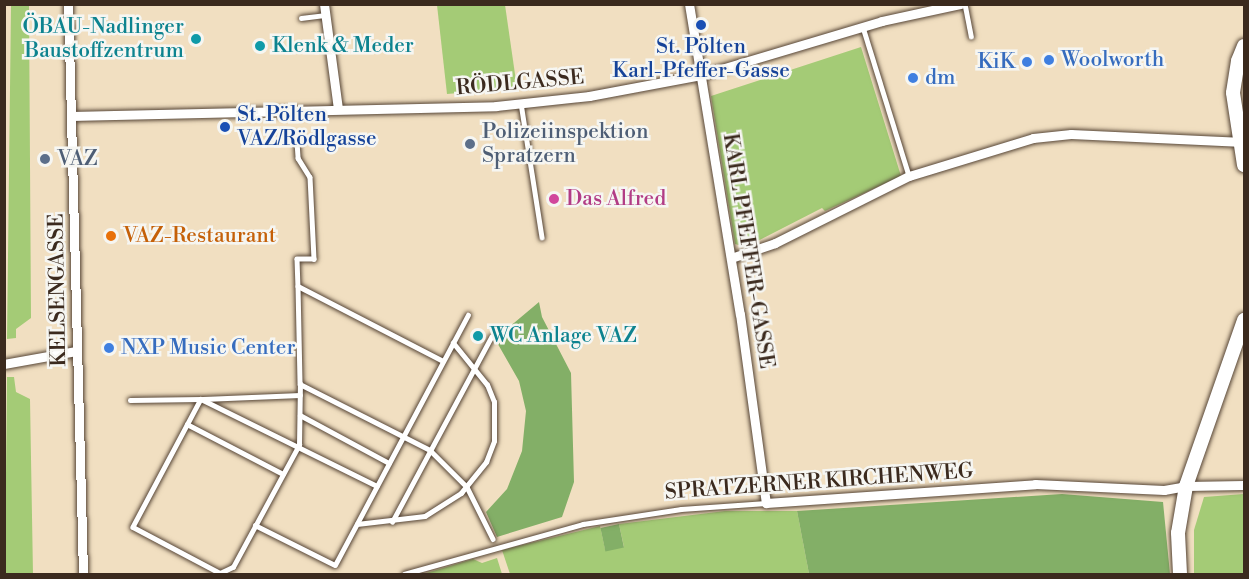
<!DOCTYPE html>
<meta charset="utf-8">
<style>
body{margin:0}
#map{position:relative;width:1249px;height:579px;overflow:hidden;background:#f1dfc1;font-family:"Libre Bodoni",serif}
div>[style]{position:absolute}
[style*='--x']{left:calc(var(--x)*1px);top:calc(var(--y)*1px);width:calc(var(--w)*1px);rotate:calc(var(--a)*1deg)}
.green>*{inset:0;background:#a4cb76}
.forest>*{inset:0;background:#83af67;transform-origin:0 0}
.roads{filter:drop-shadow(0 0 2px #564536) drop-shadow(0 0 2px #564536)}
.lane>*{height:4.5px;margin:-2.25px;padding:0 2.25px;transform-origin:2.25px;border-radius:2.25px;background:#fff}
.street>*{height:9px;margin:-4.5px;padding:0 4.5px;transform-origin:4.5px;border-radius:4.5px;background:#fff}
.secondary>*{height:14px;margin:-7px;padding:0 7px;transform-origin:7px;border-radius:7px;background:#fff}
.dots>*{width:16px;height:16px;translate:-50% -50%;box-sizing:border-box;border:3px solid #f6f6f2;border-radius:50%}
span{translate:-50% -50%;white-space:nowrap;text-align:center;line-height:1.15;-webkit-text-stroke:5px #f6f6f2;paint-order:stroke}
.culture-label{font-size:21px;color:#0d838f}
.right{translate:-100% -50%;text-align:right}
.left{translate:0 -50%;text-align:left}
.transit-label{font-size:21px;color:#164399}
.shop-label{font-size:21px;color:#366cbe}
.street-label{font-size:21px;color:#3b2a1e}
.service-label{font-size:21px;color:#4e5e75}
.hotel-label{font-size:21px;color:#b23c85}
.food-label{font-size:21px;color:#c56008}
.frame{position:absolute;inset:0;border:6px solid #3b2a1e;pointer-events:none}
</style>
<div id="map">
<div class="green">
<div style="clip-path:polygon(11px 5px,29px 5px,31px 318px,16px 329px,16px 338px,7px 339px)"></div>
<div style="clip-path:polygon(437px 5px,505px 5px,517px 88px,447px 94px)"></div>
<div style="clip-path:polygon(861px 47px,901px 176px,825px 211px,822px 208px,746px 247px,735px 244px,711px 96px)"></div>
<div style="clip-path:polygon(7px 377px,14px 377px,16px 392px,30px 399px,33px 574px,5px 574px)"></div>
<div style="clip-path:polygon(1244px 494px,1244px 574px,1194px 574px,1194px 530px,1204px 497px)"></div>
<div style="clip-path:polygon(725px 511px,797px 511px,809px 574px,510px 574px,502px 550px,600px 526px,605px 549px,624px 547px,619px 524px)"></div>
<div style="clip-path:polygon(497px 558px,502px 574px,423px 574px,473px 559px,482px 563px)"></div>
</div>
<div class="forest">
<div style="clip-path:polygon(539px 302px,542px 317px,571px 373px,574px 482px,562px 517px,497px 537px,486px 512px,507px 489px,522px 451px,526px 411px,519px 381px,495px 339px)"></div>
<div style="clip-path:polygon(1062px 494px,1163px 502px,1170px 574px,809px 574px,797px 511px)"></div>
<div style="left:619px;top:524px;width:24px;height:19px;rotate:78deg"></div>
</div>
<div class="roads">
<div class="lane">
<div style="--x:965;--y:4;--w:33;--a:79"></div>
<div style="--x:301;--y:18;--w:25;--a:-7"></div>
<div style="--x:863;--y:27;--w:156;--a:72.8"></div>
<div style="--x:521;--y:103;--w:136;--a:81.1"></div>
<div style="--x:297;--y:142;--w:16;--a:86"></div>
<div style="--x:298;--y:158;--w:22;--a:58"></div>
<div style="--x:310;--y:177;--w:82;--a:87.2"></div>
<div style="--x:314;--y:259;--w:17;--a:180"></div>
<div style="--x:297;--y:259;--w:27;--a:88"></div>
<div style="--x:298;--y:286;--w:163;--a:27.3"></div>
<div style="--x:298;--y:286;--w:98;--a:88.8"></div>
<div style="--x:201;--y:399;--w:196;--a:26.3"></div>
<div style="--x:203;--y:399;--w:97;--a:-2.4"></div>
<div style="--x:130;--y:400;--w:71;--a:-0.8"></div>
<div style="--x:201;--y:399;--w:145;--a:118"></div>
<div style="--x:133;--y:527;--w:98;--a:27.9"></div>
<div style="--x:220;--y:573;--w:14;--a:-25"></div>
<div style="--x:233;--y:567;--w:139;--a:-61.6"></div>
<div style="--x:299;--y:445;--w:61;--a:-89.1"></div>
<div style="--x:300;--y:384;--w:146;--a:26.9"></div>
<div style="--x:430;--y:450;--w:52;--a:45"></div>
<div style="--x:467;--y:487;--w:58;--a:63.4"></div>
<div style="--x:300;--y:415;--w:101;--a:28.3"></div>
<div style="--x:187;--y:424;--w:108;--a:27.5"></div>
<div style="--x:392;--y:522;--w:210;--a:-61.8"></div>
<div style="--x:357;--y:524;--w:68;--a:-6.7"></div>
<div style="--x:425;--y:516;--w:43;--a:-32.6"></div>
<div style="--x:461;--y:493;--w:40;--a:-51"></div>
<div style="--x:486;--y:462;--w:22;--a:-69"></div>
<div style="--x:494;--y:441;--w:39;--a:-90"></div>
<div style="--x:494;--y:402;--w:18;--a:-112"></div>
<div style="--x:487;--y:385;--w:54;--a:-129"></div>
<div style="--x:255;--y:525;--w:89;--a:26.6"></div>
<div style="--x:335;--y:565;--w:283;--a:-62"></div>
<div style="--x:404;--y:574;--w:186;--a:-15.6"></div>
<div style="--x:583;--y:524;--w:99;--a:-8.7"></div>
<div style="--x:681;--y:509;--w:85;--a:-4"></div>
</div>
<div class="street">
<div style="--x:68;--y:4;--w:570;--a:88.49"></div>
<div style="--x:324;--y:4;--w:106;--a:82.4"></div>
<div style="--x:689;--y:4;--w:314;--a:80.7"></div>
<div style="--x:740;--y:314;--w:191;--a:82.2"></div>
<div style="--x:766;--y:503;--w:270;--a:-4"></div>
<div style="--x:1035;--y:484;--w:129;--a:2.7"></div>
<div style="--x:1164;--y:490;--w:22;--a:-10"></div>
<div style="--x:1186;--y:486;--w:58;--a:-1"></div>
<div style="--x:71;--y:116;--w:425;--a:-1.3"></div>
<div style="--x:496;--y:106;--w:94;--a:-6.1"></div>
<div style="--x:589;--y:96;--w:114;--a:-10.6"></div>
<div style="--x:701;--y:75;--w:189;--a:-16.6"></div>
<div style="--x:882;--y:21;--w:80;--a:-12.3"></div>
<div style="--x:731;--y:258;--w:46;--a:-18.8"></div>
<div style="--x:775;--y:243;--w:150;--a:-26.6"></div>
<div style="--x:909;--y:176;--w:130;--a:-17"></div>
<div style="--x:1033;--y:138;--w:38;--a:-6"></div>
<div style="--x:1071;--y:134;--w:167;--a:2.7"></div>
<div style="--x:4;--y:364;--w:73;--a:-10.2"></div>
</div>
<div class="secondary">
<div style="--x:1244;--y:46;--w:16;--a:112"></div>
<div style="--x:1238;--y:61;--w:32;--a:99"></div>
<div style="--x:1233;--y:93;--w:73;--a:81.3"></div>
<div style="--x:1180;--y:574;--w:41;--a:-92.8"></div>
<div style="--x:1178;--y:533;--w:48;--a:-80.3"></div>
<div style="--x:1186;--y:486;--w:176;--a:-70.7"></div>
</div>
</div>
<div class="dots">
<div style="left:701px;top:25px;background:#1a4fb4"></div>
<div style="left:196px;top:39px;background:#0f9aa8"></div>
<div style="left:260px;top:46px;background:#0f9aa8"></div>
<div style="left:1049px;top:60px;background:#3f7fe0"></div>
<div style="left:1027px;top:62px;background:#3f7fe0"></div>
<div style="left:913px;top:78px;background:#3f7fe0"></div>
<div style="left:225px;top:127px;background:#1a4fb4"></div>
<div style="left:470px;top:144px;background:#5c6f8a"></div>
<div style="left:45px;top:159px;background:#5c6f8a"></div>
<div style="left:554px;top:199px;background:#d1479c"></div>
<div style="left:111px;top:236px;background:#e8710a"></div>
<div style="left:478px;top:336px;background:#0f9aa8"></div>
<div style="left:109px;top:348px;background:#3f7fe0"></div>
</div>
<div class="culture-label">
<span class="right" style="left:184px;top:39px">ÖBAU-Nadlinger<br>Baustoffzentrum</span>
<span class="left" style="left:272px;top:46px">Klenk &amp; Meder</span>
<span class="left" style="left:490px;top:336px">WC Anlage VAZ</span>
</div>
<div class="transit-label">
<span style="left:701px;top:59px">St. Pölten<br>Karl-Pfeffer-Gasse</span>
<span class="left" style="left:237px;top:127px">St. Pölten<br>VAZ/Rödlgasse</span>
</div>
<div class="shop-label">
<span class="left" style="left:1061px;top:60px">Woolworth</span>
<span class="right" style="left:1015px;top:62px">KiK</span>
<span class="left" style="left:925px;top:78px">dm</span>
<span class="left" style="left:121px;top:348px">NXP Music Center</span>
</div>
<div class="street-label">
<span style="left:520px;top:83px;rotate:-5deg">RÖDLGASSE</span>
<span style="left:748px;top:251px;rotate:81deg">KARL PFEFFER-GASSE</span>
<span style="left:58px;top:290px;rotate:-91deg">KELSENGASSE</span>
<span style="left:819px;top:482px;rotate:-4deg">SPRATZERNER KIRCHENWEG</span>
</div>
<div class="service-label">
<span class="left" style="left:482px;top:144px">Polizeiinspektion<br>Spratzern</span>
<span class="left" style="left:57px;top:159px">VAZ</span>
</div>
<div class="hotel-label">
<span class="left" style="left:566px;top:199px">Das Alfred</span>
</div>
<div class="food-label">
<span class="left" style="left:123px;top:236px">VAZ-Restaurant</span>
</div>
<div class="frame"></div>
</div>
